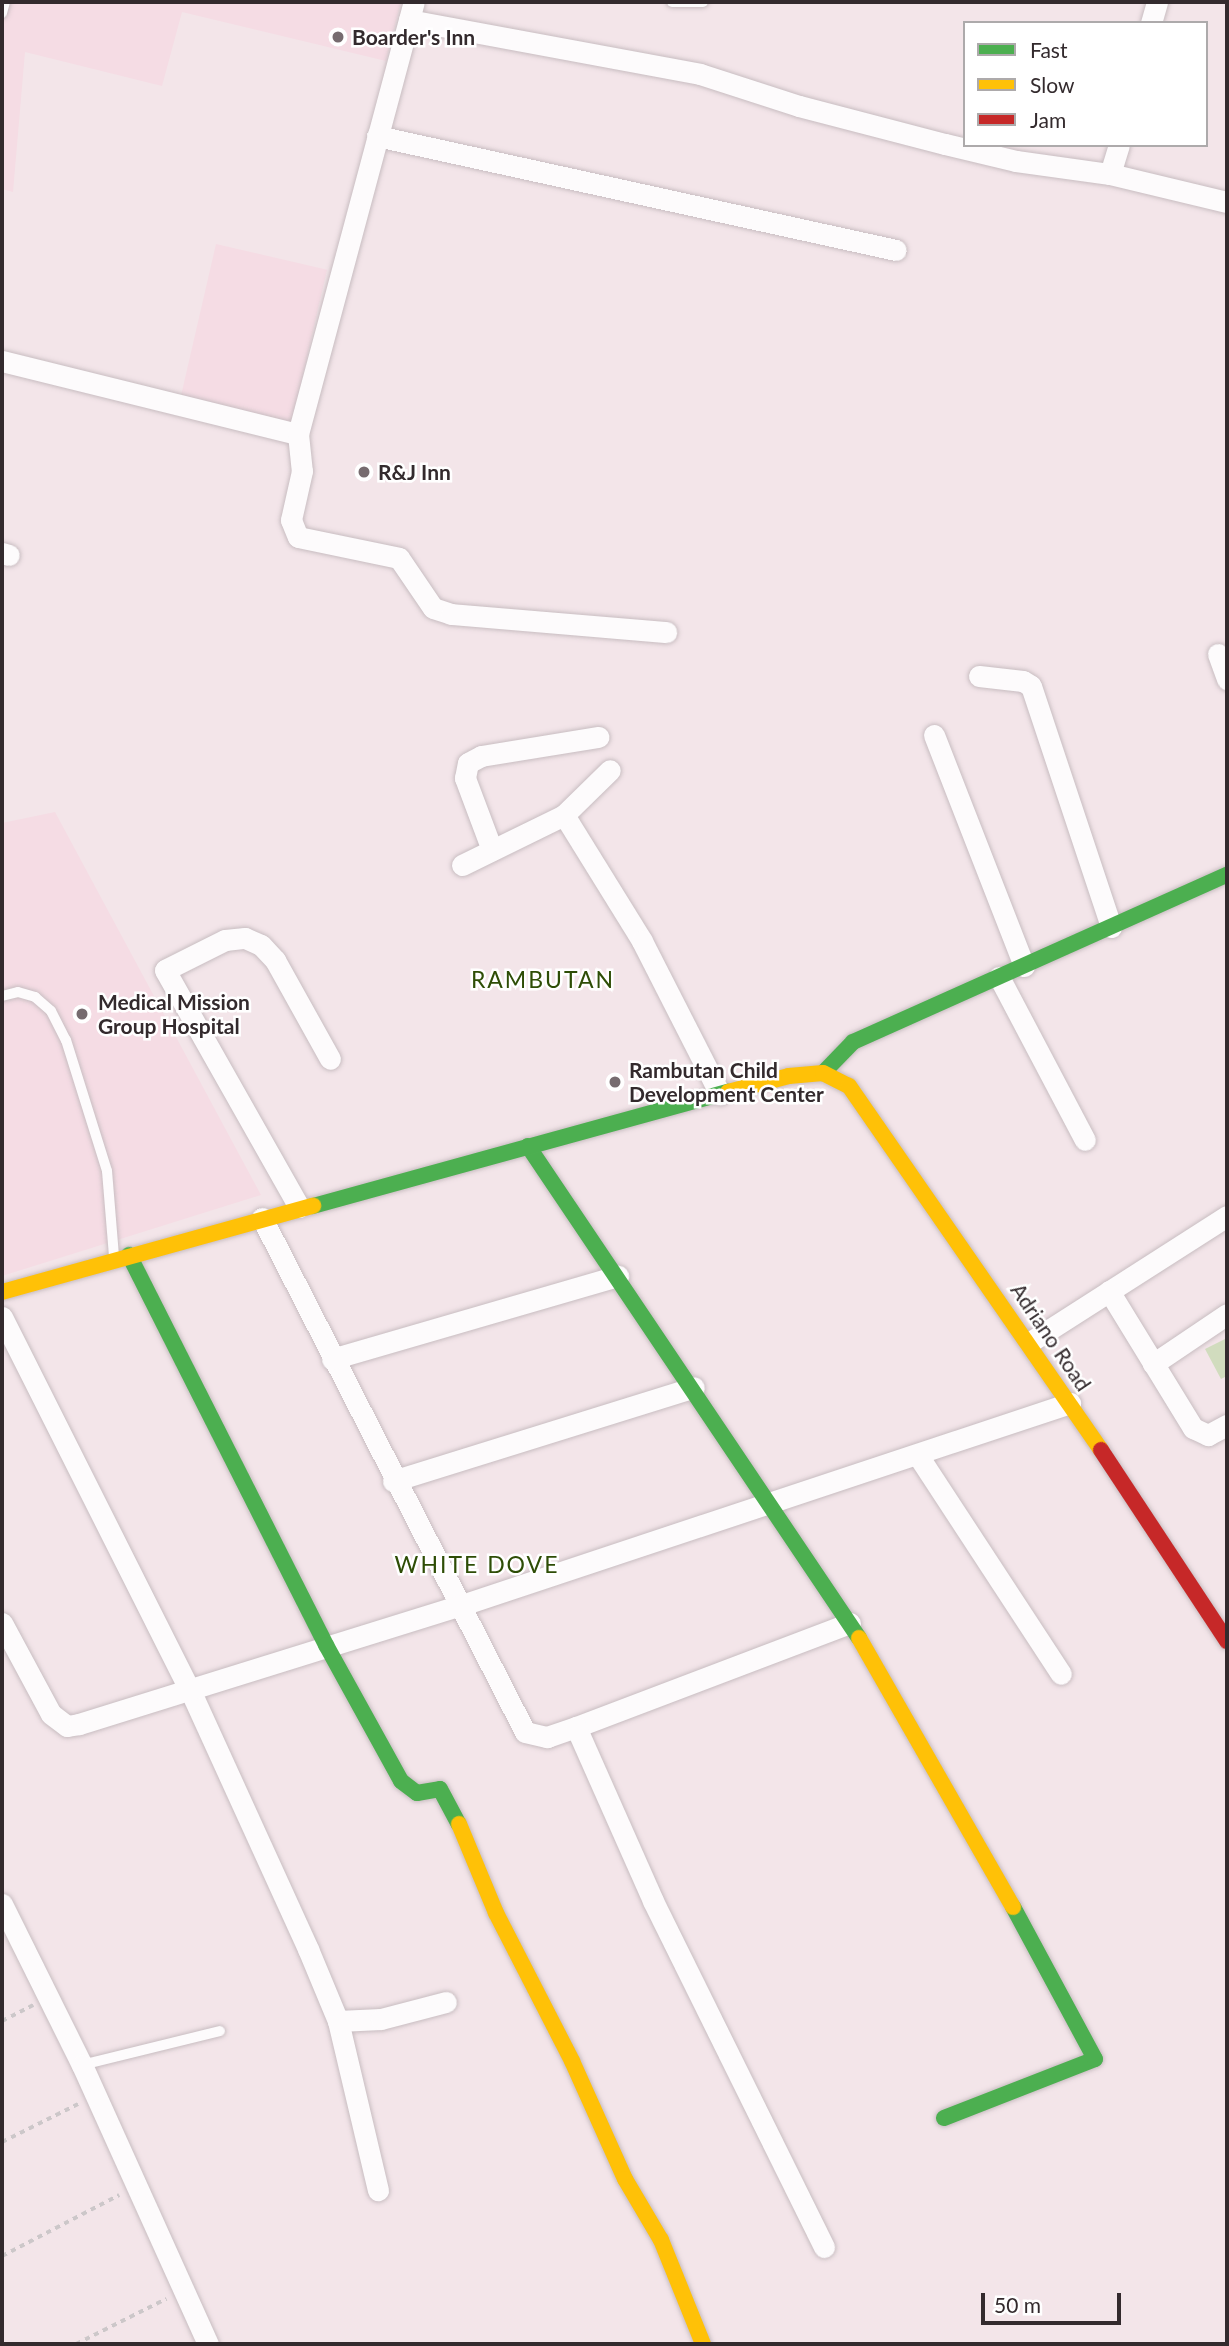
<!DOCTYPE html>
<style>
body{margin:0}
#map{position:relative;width:1229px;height:2346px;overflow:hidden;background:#f3e5e9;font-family:Lato,sans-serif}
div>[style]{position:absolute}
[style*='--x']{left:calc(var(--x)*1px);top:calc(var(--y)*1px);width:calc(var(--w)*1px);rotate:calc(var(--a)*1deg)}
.built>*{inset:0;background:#f5dce4;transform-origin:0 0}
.green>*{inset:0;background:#d1dcbe}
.path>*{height:3.5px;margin-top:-1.75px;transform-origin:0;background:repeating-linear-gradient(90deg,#ccc7c9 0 5px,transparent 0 10px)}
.roads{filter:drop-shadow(0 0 2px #c8bdc1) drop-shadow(0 0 2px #c8bdc1)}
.lane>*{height:10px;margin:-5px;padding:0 5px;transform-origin:5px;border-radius:5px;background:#fdfbfc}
.street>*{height:21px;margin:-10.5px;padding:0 10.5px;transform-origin:10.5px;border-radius:10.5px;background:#fdfbfc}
.fast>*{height:16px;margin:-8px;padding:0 8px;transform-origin:8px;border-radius:8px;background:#4caf50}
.slow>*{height:16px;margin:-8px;padding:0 8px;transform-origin:8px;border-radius:8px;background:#ffc107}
.jam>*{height:16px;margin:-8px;padding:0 8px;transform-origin:8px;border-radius:8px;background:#c62828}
.dots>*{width:19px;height:19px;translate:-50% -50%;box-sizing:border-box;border:4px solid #fff;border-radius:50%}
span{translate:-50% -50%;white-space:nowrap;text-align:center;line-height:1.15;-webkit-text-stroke:5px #fff;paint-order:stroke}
.poi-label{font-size:21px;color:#332a2d;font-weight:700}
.left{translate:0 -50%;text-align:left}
.street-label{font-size:21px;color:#332a2d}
.neighbourhood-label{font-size:23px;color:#2e4d06;letter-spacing:2px}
.frame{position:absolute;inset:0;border:4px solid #332a2d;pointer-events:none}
.legend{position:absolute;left:963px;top:21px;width:245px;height:126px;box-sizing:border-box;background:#fff;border:2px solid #adaaab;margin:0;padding:9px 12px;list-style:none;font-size:21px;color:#332a2d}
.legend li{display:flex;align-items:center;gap:14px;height:35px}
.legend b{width:35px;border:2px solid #adaaab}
.scale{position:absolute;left:981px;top:2293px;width:140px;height:32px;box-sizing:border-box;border:4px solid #332a2d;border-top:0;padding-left:9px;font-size:21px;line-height:24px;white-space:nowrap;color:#332a2d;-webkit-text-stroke:5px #fff;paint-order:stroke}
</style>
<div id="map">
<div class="built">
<div style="clip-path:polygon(2px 2px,401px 2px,386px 61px,182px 12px,162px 86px,25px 52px,13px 192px,2px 189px)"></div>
<div style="left:216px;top:244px;width:114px;height:160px;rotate:13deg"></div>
<div style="clip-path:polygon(55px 812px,261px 1195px,2px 1276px,2px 823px)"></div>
</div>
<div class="green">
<div style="clip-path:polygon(1227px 1338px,1227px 1376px,1221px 1379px,1205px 1349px)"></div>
</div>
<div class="path">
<div style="--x:2;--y:2021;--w:35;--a:-27"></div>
<div style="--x:2;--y:2142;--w:85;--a:-26.6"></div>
<div style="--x:2;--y:2256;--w:132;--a:-27.5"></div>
<div style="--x:76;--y:2344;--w:101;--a:-26.6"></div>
</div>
<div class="roads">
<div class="lane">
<div style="--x:672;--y:2;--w:31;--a:0"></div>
<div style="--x:2;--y:13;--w:11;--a:-75"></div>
<div style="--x:2;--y:996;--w:16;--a:-14"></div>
<div style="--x:18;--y:992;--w:18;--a:16"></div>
<div style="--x:35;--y:997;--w:21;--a:41"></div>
<div style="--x:51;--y:1011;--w:33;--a:63"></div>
<div style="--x:66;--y:1040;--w:137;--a:72.6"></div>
<div style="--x:107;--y:1171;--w:85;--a:85.3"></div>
<div style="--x:82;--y:2065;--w:142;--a:-13.8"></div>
</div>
<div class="street">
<div style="--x:409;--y:20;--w:296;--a:10.5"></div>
<div style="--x:700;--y:74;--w:104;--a:17.9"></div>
<div style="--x:799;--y:106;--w:151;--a:14.6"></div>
<div style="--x:945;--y:144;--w:73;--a:13.5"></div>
<div style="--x:1016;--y:161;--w:95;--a:7.9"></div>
<div style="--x:1110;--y:174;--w:120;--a:13.5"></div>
<div style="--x:1151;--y:23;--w:22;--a:-74"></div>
<div style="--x:377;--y:136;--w:531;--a:12.39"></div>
<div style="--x:1110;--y:174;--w:30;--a:-73"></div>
<div style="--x:2;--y:361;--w:305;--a:13.9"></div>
<div style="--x:298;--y:434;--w:447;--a:-75"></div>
<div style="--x:298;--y:434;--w:37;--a:84"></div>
<div style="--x:302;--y:471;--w:50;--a:102.7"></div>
<div style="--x:291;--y:520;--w:18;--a:68"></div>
<div style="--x:298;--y:537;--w:103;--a:11.7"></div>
<div style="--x:399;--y:558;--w:60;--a:55.8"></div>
<div style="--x:433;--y:608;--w:19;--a:18"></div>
<div style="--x:451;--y:614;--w:216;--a:4.8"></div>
<div style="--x:2;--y:553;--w:7;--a:16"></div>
<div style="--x:1218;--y:654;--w:27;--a:70"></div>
<div style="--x:979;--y:676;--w:44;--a:6.5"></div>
<div style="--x:1023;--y:681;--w:9;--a:32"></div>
<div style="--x:1031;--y:686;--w:254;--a:71.6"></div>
<div style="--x:934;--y:735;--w:248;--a:68.7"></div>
<div style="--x:564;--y:815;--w:148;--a:58.2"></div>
<div style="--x:642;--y:941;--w:172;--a:63"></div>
<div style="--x:492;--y:850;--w:77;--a:-110.6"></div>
<div style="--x:465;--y:778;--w:15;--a:-79"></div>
<div style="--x:468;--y:763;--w:15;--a:-28"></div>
<div style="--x:481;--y:756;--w:119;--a:-9.2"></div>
<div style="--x:462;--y:865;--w:114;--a:-26.1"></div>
<div style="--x:564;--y:815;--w:64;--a:-44.4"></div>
<div style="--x:999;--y:977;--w:184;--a:62.2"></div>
<div style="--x:299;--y:1207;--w:272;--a:-119.5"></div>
<div style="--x:165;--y:970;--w:67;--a:-26.6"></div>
<div style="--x:225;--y:940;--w:20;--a:-6"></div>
<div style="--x:245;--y:938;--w:17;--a:24"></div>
<div style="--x:261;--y:945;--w:21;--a:47"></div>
<div style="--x:275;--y:960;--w:113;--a:60.9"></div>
<div style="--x:262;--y:1218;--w:577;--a:62.9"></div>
<div style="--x:525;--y:1732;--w:23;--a:13"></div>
<div style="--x:547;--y:1737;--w:31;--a:-19"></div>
<div style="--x:576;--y:1727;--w:293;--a:-20.8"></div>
<div style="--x:1109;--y:1291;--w:161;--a:58.5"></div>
<div style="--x:1193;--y:1428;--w:17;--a:25"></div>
<div style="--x:1208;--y:1435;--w:21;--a:-28"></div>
<div style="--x:2;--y:1317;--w:418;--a:63.3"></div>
<div style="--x:190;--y:1690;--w:285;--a:65.5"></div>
<div style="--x:308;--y:1949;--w:78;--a:67.4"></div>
<div style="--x:338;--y:2021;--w:174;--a:76.7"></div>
<div style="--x:1030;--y:1342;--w:234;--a:-32.6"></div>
<div style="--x:332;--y:1359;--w:298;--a:-16.2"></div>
<div style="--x:1153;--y:1364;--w:89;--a:-34"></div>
<div style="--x:919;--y:1457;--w:259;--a:56.8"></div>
<div style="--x:393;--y:1481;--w:315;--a:-17.3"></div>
<div style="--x:2;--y:1623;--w:103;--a:61.7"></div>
<div style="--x:51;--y:1714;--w:20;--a:37"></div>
<div style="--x:67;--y:1726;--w:12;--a:-9"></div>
<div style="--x:79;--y:1724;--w:398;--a:-17.3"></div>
<div style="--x:459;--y:1606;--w:644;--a:-18.38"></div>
<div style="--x:576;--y:1727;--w:190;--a:66.1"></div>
<div style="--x:653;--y:1901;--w:386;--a:63.7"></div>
<div style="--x:2;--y:1904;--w:180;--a:63.6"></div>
<div style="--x:82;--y:2065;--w:306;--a:65.7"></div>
<div style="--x:338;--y:2021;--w:43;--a:-2.7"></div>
<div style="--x:381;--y:2019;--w:67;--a:-14.7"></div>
</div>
<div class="fast">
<div style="--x:823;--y:1073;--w:43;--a:-45.9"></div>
<div style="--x:853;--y:1042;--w:410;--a:-24.1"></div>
<div style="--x:528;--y:1146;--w:593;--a:56.07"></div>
<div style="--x:313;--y:1206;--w:430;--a:-15.4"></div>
<div style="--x:129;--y:1255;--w:437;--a:63.2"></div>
<div style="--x:326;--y:1645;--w:155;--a:61.1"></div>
<div style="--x:401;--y:1781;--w:20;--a:37"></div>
<div style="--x:417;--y:1793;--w:23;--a:-10"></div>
<div style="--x:440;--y:1789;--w:40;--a:62"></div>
<div style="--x:944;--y:2118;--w:162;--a:-21.3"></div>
<div style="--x:1095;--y:2059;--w:173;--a:-118.3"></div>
</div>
<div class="slow">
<div style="--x:728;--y:1092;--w:63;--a:-14.7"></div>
<div style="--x:789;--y:1076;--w:34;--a:-5"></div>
<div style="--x:823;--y:1073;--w:29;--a:27"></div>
<div style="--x:849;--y:1086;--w:443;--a:55.3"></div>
<div style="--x:2;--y:1292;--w:323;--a:-15.5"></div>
<div style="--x:859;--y:1638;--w:310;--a:60.2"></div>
<div style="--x:459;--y:1824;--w:96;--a:67.4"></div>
<div style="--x:496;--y:1913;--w:166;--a:62.8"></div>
<div style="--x:572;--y:2061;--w:129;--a:65.8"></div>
<div style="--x:625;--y:2179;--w:71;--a:59.5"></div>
<div style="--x:661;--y:2240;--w:112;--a:68"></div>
</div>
<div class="jam">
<div style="--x:1101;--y:1450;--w:229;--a:56.6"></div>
</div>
</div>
<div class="dots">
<div style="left:338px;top:37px;background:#766b6f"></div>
<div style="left:364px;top:472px;background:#766b6f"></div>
<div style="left:82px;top:1014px;background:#766b6f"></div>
<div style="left:615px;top:1082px;background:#766b6f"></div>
</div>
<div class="poi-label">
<span class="left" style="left:352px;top:37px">Boarder's Inn</span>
<span class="left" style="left:378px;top:472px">R&amp;J Inn</span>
<span class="left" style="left:98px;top:1014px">Medical Mission<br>Group Hospital</span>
<span class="left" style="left:629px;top:1082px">Rambutan Child<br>Development Center</span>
</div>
<div class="street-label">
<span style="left:1051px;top:1337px;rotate:56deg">Adriano Road</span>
</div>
<div class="neighbourhood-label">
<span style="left:543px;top:979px">RAMBUTAN</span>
<span style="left:477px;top:1564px">WHITE DOVE</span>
</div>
<div class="frame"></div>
<ul class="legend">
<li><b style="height:9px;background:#4caf50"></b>Fast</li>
<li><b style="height:9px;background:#ffc107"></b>Slow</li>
<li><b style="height:9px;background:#c62828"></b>Jam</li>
</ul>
<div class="scale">50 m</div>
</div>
